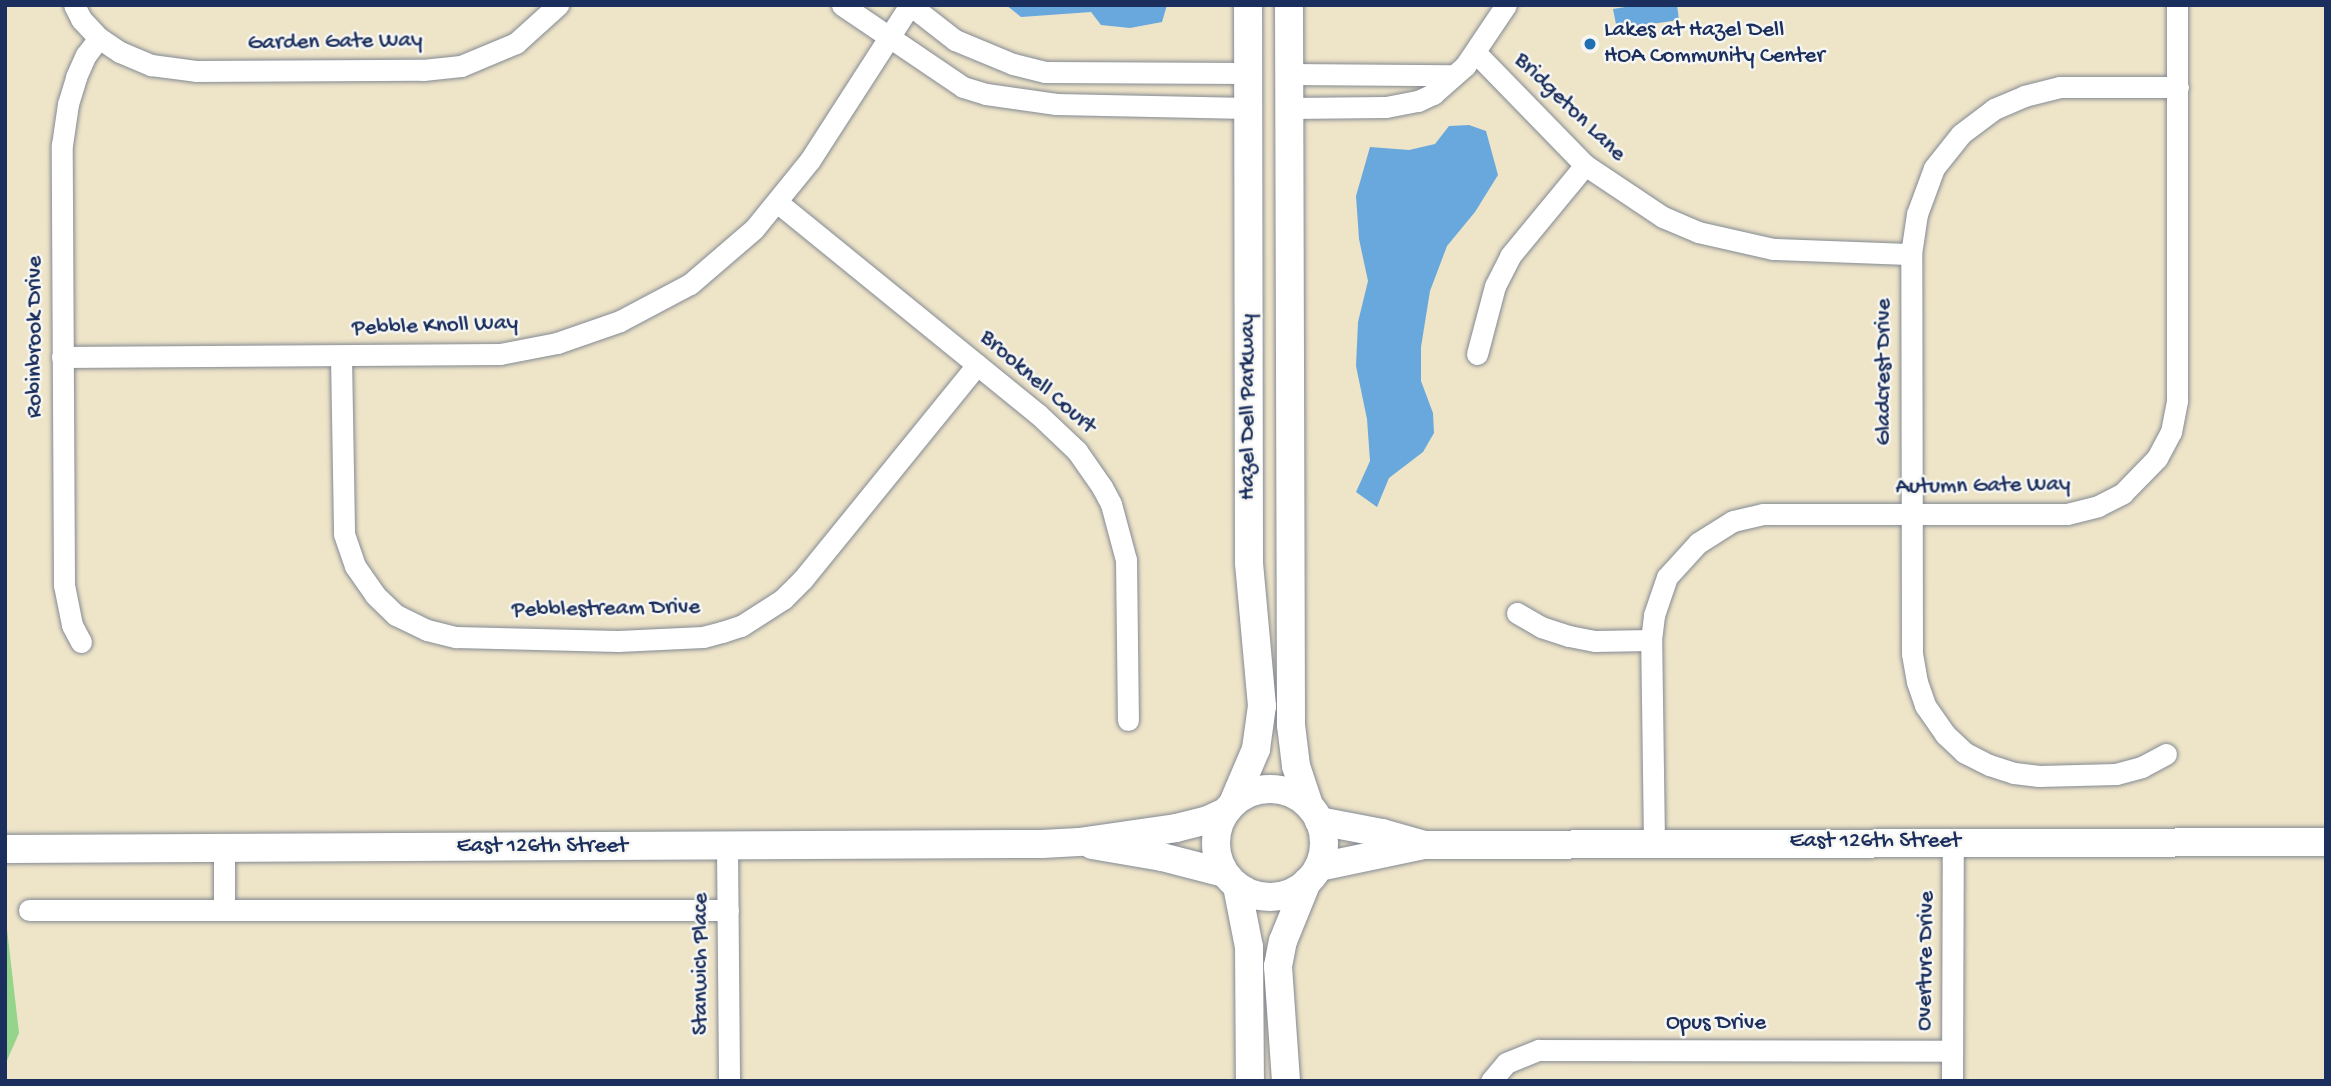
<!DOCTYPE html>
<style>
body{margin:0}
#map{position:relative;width:2331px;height:1086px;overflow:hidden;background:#eee4c8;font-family:"Gochi Hand",sans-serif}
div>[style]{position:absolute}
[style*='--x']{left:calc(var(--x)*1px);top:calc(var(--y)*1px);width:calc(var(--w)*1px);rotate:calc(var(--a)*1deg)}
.green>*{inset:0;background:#94d48b}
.water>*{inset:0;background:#68a8dc}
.roads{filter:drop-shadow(0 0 2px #848a93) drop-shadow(0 0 2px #848a93)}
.street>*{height:21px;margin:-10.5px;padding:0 10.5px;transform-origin:10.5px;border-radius:10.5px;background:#fff}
.secondary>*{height:28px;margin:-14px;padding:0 14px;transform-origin:14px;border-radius:14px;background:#fff}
.secondary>.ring{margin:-14px;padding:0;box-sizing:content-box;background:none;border:28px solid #fff;border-radius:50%}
.dots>*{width:19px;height:19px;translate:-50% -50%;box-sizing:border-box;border:4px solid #f6f6f2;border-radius:50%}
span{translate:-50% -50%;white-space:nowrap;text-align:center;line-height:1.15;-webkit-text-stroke:5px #f6f6f2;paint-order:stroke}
.poi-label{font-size:23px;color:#1b2f5e}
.left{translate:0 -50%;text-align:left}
.street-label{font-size:23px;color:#1b2f5e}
.frame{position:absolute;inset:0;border:7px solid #1b2f5e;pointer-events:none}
</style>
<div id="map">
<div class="green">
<div style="clip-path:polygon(5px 912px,19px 1033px,5px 1065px)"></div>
</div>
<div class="water">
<div style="clip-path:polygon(1006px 5px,1167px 5px,1162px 22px,1130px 28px,1101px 25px,1091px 12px,1021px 17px)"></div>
<div style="clip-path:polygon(1638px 5px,1677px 5px,1679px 20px,1617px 29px,1613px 9px)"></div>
<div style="clip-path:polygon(1469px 125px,1486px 131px,1498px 175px,1475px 212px,1447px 246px,1430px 291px,1421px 347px,1421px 381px,1433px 413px,1434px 433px,1423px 452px,1389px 478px,1377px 507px,1356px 492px,1370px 461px,1367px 419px,1356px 366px,1358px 322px,1368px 281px,1359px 239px,1356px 196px,1370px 147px,1409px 150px,1435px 144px,1449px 126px)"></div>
</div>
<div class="roads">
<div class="street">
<div style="--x:74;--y:5;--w:16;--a:63"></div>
<div style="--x:81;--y:19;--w:26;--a:47"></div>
<div style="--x:99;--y:38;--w:25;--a:34"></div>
<div style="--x:120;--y:52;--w:34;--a:23"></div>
<div style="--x:151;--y:65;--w:45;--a:7.6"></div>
<div style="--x:196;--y:71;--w:227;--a:-0.3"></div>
<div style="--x:423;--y:70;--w:38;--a:-6"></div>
<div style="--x:461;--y:66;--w:60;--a:-22.7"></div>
<div style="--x:516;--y:43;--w:57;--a:-42.1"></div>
<div style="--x:842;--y:5;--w:146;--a:34.1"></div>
<div style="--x:963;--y:87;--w:24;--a:17"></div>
<div style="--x:986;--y:94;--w:71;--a:8.1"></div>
<div style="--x:1056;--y:104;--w:192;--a:1.2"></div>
<div style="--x:910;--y:5;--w:57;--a:37.9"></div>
<div style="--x:955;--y:40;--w:63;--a:22.5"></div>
<div style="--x:1013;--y:64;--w:33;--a:14"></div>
<div style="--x:1045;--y:72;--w:203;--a:0.3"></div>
<div style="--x:1476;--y:53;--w:156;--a:45.8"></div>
<div style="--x:1585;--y:165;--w:94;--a:33.7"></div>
<div style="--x:1663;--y:217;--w:38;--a:23"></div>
<div style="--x:1698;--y:232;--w:77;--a:12.8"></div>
<div style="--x:1773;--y:249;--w:138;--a:2.1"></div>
<div style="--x:1289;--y:74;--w:162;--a:0.4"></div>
<div style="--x:1289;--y:108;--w:97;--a:-0.6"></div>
<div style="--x:1386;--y:107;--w:33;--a:-11"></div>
<div style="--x:1418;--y:101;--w:17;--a:-25"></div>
<div style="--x:1433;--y:94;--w:43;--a:-41.2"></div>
<div style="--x:1465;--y:66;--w:73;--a:-56.1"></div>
<div style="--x:777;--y:202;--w:336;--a:39.1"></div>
<div style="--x:1038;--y:414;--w:54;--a:43.5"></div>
<div style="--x:1077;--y:451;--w:44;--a:55.2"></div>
<div style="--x:1102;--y:487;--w:19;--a:62"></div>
<div style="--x:1111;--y:504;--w:58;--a:75"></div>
<div style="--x:1126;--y:560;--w:160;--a:89.3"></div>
<div style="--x:1477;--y:354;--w:70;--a:-75.2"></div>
<div style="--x:1495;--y:286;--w:34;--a:-63"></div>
<div style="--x:1510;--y:256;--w:118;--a:-50.5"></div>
<div style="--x:62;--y:357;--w:438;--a:-0.4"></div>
<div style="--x:500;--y:354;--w:58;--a:-10.9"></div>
<div style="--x:557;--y:343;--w:67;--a:-19.2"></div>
<div style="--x:620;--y:321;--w:79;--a:-27.9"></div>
<div style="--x:690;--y:284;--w:84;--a:-40.7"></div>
<div style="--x:754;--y:229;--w:89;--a:-50.9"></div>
<div style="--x:810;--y:160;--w:184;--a:-57.2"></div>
<div style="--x:341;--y:357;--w:177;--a:89"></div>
<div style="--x:344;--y:534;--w:34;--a:71"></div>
<div style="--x:355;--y:566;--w:35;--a:55"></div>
<div style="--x:375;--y:595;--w:29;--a:44"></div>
<div style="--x:396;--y:615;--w:34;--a:26"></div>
<div style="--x:427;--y:630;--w:30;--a:14"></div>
<div style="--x:456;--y:637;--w:162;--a:1.4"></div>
<div style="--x:618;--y:641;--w:85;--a:-2.7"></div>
<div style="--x:703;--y:637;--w:20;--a:-15"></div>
<div style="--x:722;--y:632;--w:20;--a:-18"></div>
<div style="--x:741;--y:626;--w:50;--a:-32.7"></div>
<div style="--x:783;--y:599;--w:28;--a:-45"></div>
<div style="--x:803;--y:579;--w:276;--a:-50.9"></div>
<div style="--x:1517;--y:613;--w:28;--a:30"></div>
<div style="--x:1541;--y:627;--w:29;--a:18"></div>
<div style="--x:1569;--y:636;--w:26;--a:11"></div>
<div style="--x:1595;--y:641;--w:56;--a:-1"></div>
<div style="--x:81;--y:642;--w:19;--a:-118"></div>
<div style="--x:72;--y:625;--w:41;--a:-101.3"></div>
<div style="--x:64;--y:585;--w:440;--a:-90.3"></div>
<div style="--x:62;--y:145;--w:41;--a:-81.7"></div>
<div style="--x:68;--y:104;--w:28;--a:-73"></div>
<div style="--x:76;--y:77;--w:24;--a:-66"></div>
<div style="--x:86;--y:55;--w:21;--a:-53"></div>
<div style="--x:2166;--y:754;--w:27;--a:152"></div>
<div style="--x:2142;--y:767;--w:27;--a:165"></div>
<div style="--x:2116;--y:774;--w:77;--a:178.5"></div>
<div style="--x:2039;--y:776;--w:25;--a:-173"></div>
<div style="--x:2014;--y:773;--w:26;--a:-162"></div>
<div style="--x:1989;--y:765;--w:28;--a:-153"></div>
<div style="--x:1964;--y:752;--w:26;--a:-137"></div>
<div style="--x:1945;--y:734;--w:35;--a:-125"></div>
<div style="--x:1925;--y:705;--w:24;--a:-109"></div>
<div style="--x:1917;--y:682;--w:29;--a:-100"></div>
<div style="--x:1912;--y:653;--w:399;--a:-90.1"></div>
<div style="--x:1911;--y:254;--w:40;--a:-81.5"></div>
<div style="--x:1917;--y:214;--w:49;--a:-69.7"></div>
<div style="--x:1934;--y:168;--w:43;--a:-51.5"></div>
<div style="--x:1961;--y:134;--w:41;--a:-37.1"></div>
<div style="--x:1994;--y:109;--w:33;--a:-23"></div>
<div style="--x:2024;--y:96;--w:37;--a:-14"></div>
<div style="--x:2060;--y:87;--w:118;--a:0"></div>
<div style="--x:1654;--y:843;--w:203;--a:-90.8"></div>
<div style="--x:1651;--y:640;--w:25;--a:-83"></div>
<div style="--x:1654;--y:615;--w:40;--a:-71.1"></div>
<div style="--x:1667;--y:577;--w:46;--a:-47.6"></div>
<div style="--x:1698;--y:543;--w:41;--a:-32.2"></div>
<div style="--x:1733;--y:521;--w:31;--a:-13"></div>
<div style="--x:1763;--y:514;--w:304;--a:0"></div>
<div style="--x:2067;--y:514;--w:32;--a:-14"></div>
<div style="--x:2098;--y:506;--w:28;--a:-27"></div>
<div style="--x:2123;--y:493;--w:49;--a:-45.8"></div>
<div style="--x:2157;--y:458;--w:30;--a:-62"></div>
<div style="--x:2171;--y:432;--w:33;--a:-79"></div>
<div style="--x:2177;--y:400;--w:395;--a:-90"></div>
<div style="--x:727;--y:847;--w:234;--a:89.5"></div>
<div style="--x:224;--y:848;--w:61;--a:90"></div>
<div style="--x:29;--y:910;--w:699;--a:0"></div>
<div style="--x:1491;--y:1081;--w:23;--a:-50"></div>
<div style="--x:1506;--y:1063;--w:35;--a:-22"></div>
<div style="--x:1539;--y:1050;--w:413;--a:0.1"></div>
<div style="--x:1952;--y:1081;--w:239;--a:-89.8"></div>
</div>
<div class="secondary">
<div style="--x:1289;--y:5;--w:720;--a:89.84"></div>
<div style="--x:1291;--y:725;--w:41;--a:83"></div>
<div style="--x:1296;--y:766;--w:41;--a:71.6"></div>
<div class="ring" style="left:1216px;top:789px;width:80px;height:80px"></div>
<div style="--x:1233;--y:803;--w:59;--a:-66.9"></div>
<div style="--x:1256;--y:749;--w:43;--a:-82.1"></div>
<div style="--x:1262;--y:706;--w:144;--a:-95.2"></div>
<div style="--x:1249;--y:563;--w:558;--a:-90.1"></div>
<div style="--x:1319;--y:821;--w:64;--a:10.8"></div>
<div style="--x:1382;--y:833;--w:44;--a:15.9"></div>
<div style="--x:1092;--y:845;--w:71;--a:9.7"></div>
<div style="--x:1162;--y:857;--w:64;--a:14.5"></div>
<div style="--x:5;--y:849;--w:1037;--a:-0.28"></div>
<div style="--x:1042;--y:844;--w:37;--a:-3"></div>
<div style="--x:1079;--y:842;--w:98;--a:-8.2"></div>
<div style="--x:1176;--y:828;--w:33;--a:-14"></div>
<div style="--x:1208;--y:820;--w:19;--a:-25"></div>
<div style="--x:1319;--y:867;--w:107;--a:-11.8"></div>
<div style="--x:1424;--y:845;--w:902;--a:-0.19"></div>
<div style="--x:1237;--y:886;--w:62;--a:78.9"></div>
<div style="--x:1249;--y:947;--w:134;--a:89.6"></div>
<div style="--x:1286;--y:1081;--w:115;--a:-94"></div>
<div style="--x:1278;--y:966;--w:25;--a:-79"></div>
<div style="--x:1283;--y:941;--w:64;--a:-67.9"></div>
</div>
</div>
<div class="dots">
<div style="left:1590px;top:44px;background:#1f6fb2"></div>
</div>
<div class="poi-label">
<span class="left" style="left:1604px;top:44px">Lakes at Hazel Dell<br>HOA Community Center</span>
</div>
<div class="street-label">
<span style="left:335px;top:43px;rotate:-1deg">Garden Gate Way</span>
<span style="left:1569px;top:108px;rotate:44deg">Bridgeton Lane</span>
<span style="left:435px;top:327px;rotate:-2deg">Pebble Knoll Way</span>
<span style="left:36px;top:337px;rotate:-90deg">Robinbrook Drive</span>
<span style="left:1885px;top:372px;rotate:-90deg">Gladcrest Drive</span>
<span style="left:1037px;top:383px;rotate:41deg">Brooknell Court</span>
<span style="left:1249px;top:407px;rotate:-90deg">Hazel Dell Parkway</span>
<span style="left:1983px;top:487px;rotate:-1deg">Autumn Gate Way</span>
<span style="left:606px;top:610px;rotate:-1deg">Pebblestream Drive</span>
<span style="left:1875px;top:842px">East 126th Street</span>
<span style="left:542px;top:847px">East 126th Street</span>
<span style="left:1927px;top:961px;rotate:-89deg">Overture Drive</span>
<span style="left:702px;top:964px;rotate:-90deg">Stanwich Place</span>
<span style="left:1716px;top:1024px">Opus Drive</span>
</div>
<div class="frame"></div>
</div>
